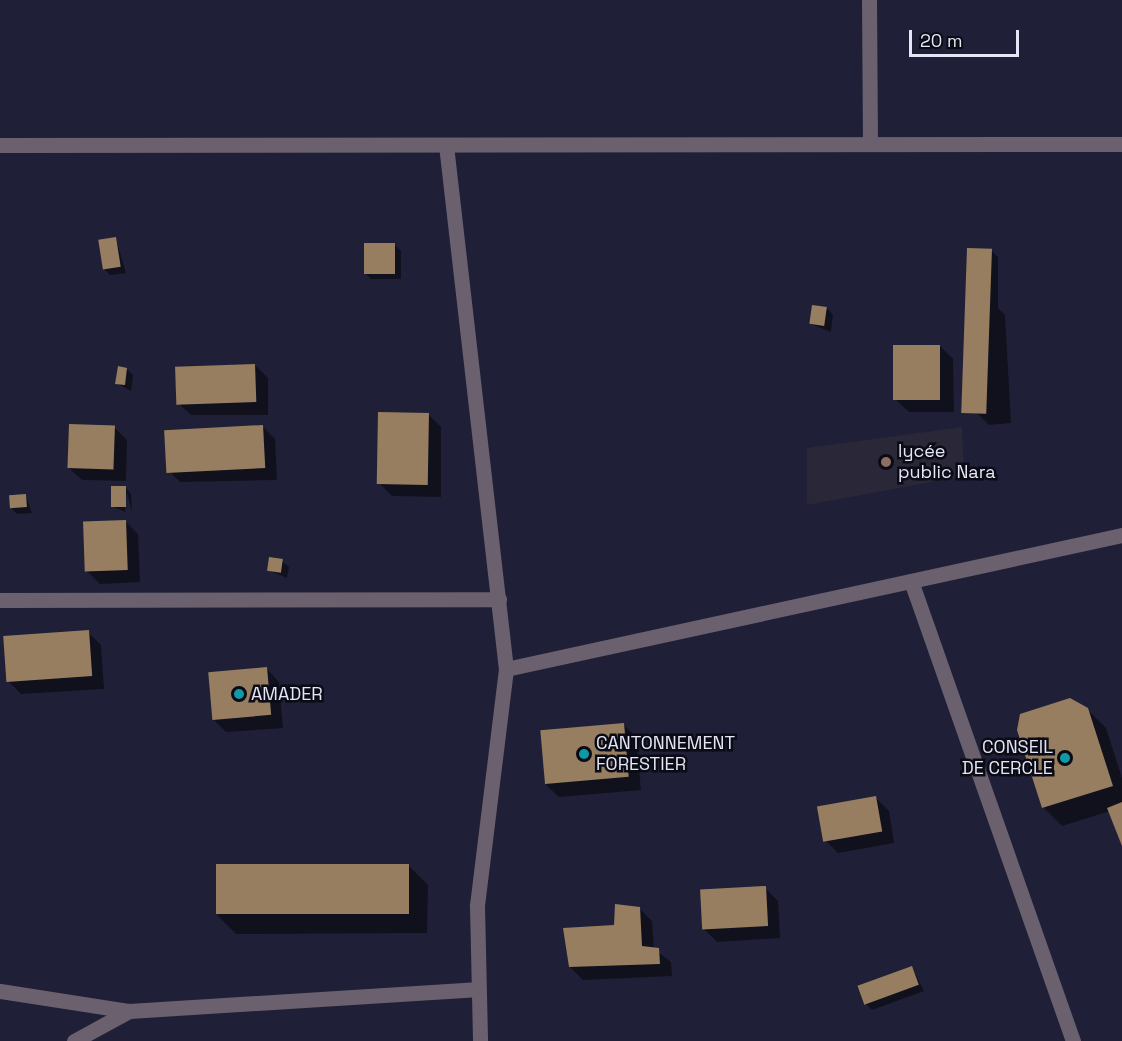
<!DOCTYPE html>
<meta charset="utf-8">
<style>
body{margin:0}
#map{position:relative;width:1122px;height:1041px;overflow:hidden;background:#1f2037;font-family:"Space Grotesk",sans-serif}
div>[style]{position:absolute}
[style*='--x']{left:calc(var(--x)*1px);top:calc(var(--y)*1px);width:calc(var(--w)*1px);rotate:calc(var(--a)*1deg)}
.education>*{inset:0;background:#292738}
.shadow>*{inset:0;background:#0007}
.building>*{inset:0;background:#977e60;transform-origin:0 0}
.minor>*{height:15px;margin:-7.5px;padding:0 7.5px;transform-origin:7.5px;border-radius:7.5px;background:#6b616e}
.dots>*{width:16px;height:16px;translate:-50% -50%;box-sizing:border-box;border:3px solid #0a0b15;border-radius:50%}
span{translate:-50% -50%;white-space:nowrap;text-align:center;line-height:1.15;-webkit-text-stroke:5px #0a0b15;paint-order:stroke}
.poi-label{font-size:18px;color:#e4e6f6}
.left{translate:0 -50%;text-align:left}
.right{translate:-100% -50%;text-align:right}
.scale{position:absolute;left:909px;top:30px;width:110px;height:27px;box-sizing:border-box;border:3px solid #e4e6f6;border-top:0;padding-left:8px;font-size:18px;line-height:21px;white-space:nowrap;color:#e4e6f6;-webkit-text-stroke:4px #0a0b15;paint-order:stroke}
</style>
<div id="map">
<div class="education">
<div style="clip-path:polygon(962px 427px,964px 476px,807px 505px,807px 448px)"></div>
</div>
<div class="shadow">
<div style="clip-path:polygon(116px 239px,126px 273px,110px 275px,104px 269px)"></div>
<div style="clip-path:polygon(395px 245px,401px 251px,401px 279px,371px 279px,365px 273px)"></div>
<div style="clip-path:polygon(991px 250px,998px 257px,998px 308px,1005px 315px,1011px 423px,989px 425px,976px 412px)"></div>
<div style="clip-path:polygon(827px 308px,833px 315px,831px 332px,811px 324px)"></div>
<div style="clip-path:polygon(940px 346px,953px 359px,954px 412px,909px 412px,896px 400px)"></div>
<div style="clip-path:polygon(255px 365px,268px 378px,268px 415px,191px 415px,178px 403px)"></div>
<div style="clip-path:polygon(127px 369px,133px 375px,131px 391px,116px 383px)"></div>
<div style="clip-path:polygon(429px 415px,441px 427px,441px 497px,392px 496px,379px 483px)"></div>
<div style="clip-path:polygon(262px 426px,275px 439px,277px 480px,180px 482px,167px 469px)"></div>
<div style="clip-path:polygon(114px 427px,127px 440px,126px 481px,82px 480px,69px 468px)"></div>
<div style="clip-path:polygon(125px 487px,131px 494px,132px 512px,127px 492px,125px 512px,112px 506px)"></div>
<div style="clip-path:polygon(26px 496px,32px 513px,17px 514px,11px 508px)"></div>
<div style="clip-path:polygon(125px 521px,138px 534px,140px 582px,100px 584px,87px 571px)"></div>
<div style="clip-path:polygon(282px 561px,289px 567px,287px 578px,268px 570px)"></div>
<div style="clip-path:polygon(88px 632px,101px 645px,104px 689px,21px 694px,8px 681px)"></div>
<div style="clip-path:polygon(267px 669px,279px 682px,283px 728px,226px 732px,213px 719px)"></div>
<div style="clip-path:polygon(1087px 709px,1106px 728px,1122px 778px,1122px 842px,1110px 811px,1062px 826px,1043px 807px)"></div>
<div style="clip-path:polygon(623px 724px,636px 737px,641px 790px,559px 797px,546px 785px)"></div>
<div style="clip-path:polygon(876px 798px,889px 811px,894px 843px,838px 853px,825px 840px)"></div>
<div style="clip-path:polygon(409px 866px,428px 885px,427px 933px,236px 934px,217px 915px)"></div>
<div style="clip-path:polygon(765px 888px,778px 901px,780px 938px,717px 942px,704px 929px)"></div>
<div style="clip-path:polygon(639px 908px,652px 921px,654px 949px,671px 962px,672px 976px,583px 980px,570px 967px)"></div>
<div style="clip-path:polygon(912px 967px,924px 991px,872px 1010px,866px 1004px)"></div>
</div>
<div class="building">
<div style="left:116px;top:237px;width:30px;height:18px;rotate:81deg"></div>
<div style="left:395px;top:243px;width:31px;height:31px;rotate:90deg"></div>
<div style="left:967px;top:248px;width:25px;height:165px;rotate:2deg"></div>
<div style="left:812px;top:305px;width:15px;height:19px;rotate:8deg"></div>
<div style="left:893px;top:345px;width:47px;height:55px"></div>
<div style="left:255px;top:364px;width:38px;height:80px;rotate:88deg"></div>
<div style="clip-path:polygon(118px 366px,127px 368px,125px 385px,115px 384px)"></div>
<div style="left:378px;top:412px;width:51px;height:72px;rotate:1deg"></div>
<div style="left:69px;top:424px;width:46px;height:44px;rotate:2deg"></div>
<div style="left:263px;top:425px;width:43px;height:99px;rotate:87deg"></div>
<div style="left:111px;top:486px;width:15px;height:21px"></div>
<div style="left:26px;top:494px;width:13px;height:17px;rotate:86deg"></div>
<div style="left:126px;top:520px;width:50px;height:43px;rotate:88deg"></div>
<div style="left:269px;top:557px;width:14px;height:14px;rotate:8deg"></div>
<div style="left:89px;top:630px;width:46px;height:86px;rotate:86deg"></div>
<div style="left:267px;top:667px;width:48px;height:59px;rotate:85deg"></div>
<div style="clip-path:polygon(1070px 698px,1088px 708px,1113px 786px,1042px 808px,1017px 730px,1020px 714px)"></div>
<div style="left:624px;top:723px;width:54px;height:84px;rotate:85deg"></div>
<div style="left:876px;top:796px;width:36px;height:60px;rotate:80deg"></div>
<div style="clip-path:polygon(1122px 802px,1122px 846px,1107px 808px)"></div>
<div style="left:409px;top:864px;width:50px;height:193px;rotate:90deg"></div>
<div style="left:766px;top:886px;width:40px;height:66px;rotate:87deg"></div>
<div style="clip-path:polygon(615px 904px,640px 907px,642px 946px,659px 948px,660px 964px,569px 967px,563px 928px,614px 925px)"></div>
<div style="left:912px;top:966px;width:20px;height:58px;rotate:70deg"></div>
</div>
<div class="minor">
<div style="--x:869;--y:0;--w:144;--a:89.6"></div>
<div style="--x:0;--y:145;--w:1122;--a:-0.05"></div>
<div style="--x:446;--y:145;--w:527;--a:83.47"></div>
<div style="--x:506;--y:669;--w:239;--a:97"></div>
<div style="--x:477;--y:906;--w:135;--a:88.7"></div>
<div style="--x:911;--y:581;--w:488;--a:70.6"></div>
<div style="--x:0;--y:600;--w:499;--a:-0.1"></div>
<div style="--x:506;--y:669;--w:630;--a:-12.27"></div>
<div style="--x:0;--y:991;--w:131;--a:8.8"></div>
<div style="--x:74;--y:1041;--w:63;--a:-28.6"></div>
<div style="--x:129;--y:1011;--w:347;--a:-3.6"></div>
</div>
<div class="dots">
<div style="left:886px;top:462px;background:#8d6e63"></div>
<div style="left:239px;top:694px;background:#0f9aa8"></div>
<div style="left:584px;top:754px;background:#0f9aa8"></div>
<div style="left:1065px;top:758px;background:#0f9aa8"></div>
</div>
<div class="poi-label">
<span class="left" style="left:898px;top:462px">lycée<br>public Nara</span>
<span class="left" style="left:251px;top:694px">AMADER</span>
<span class="left" style="left:596px;top:754px">CANTONNEMENT<br>FORESTIER</span>
<span class="right" style="left:1053px;top:758px">CONSEIL<br>DE CERCLE</span>
</div>
<div class="scale">20 m</div>
</div>
